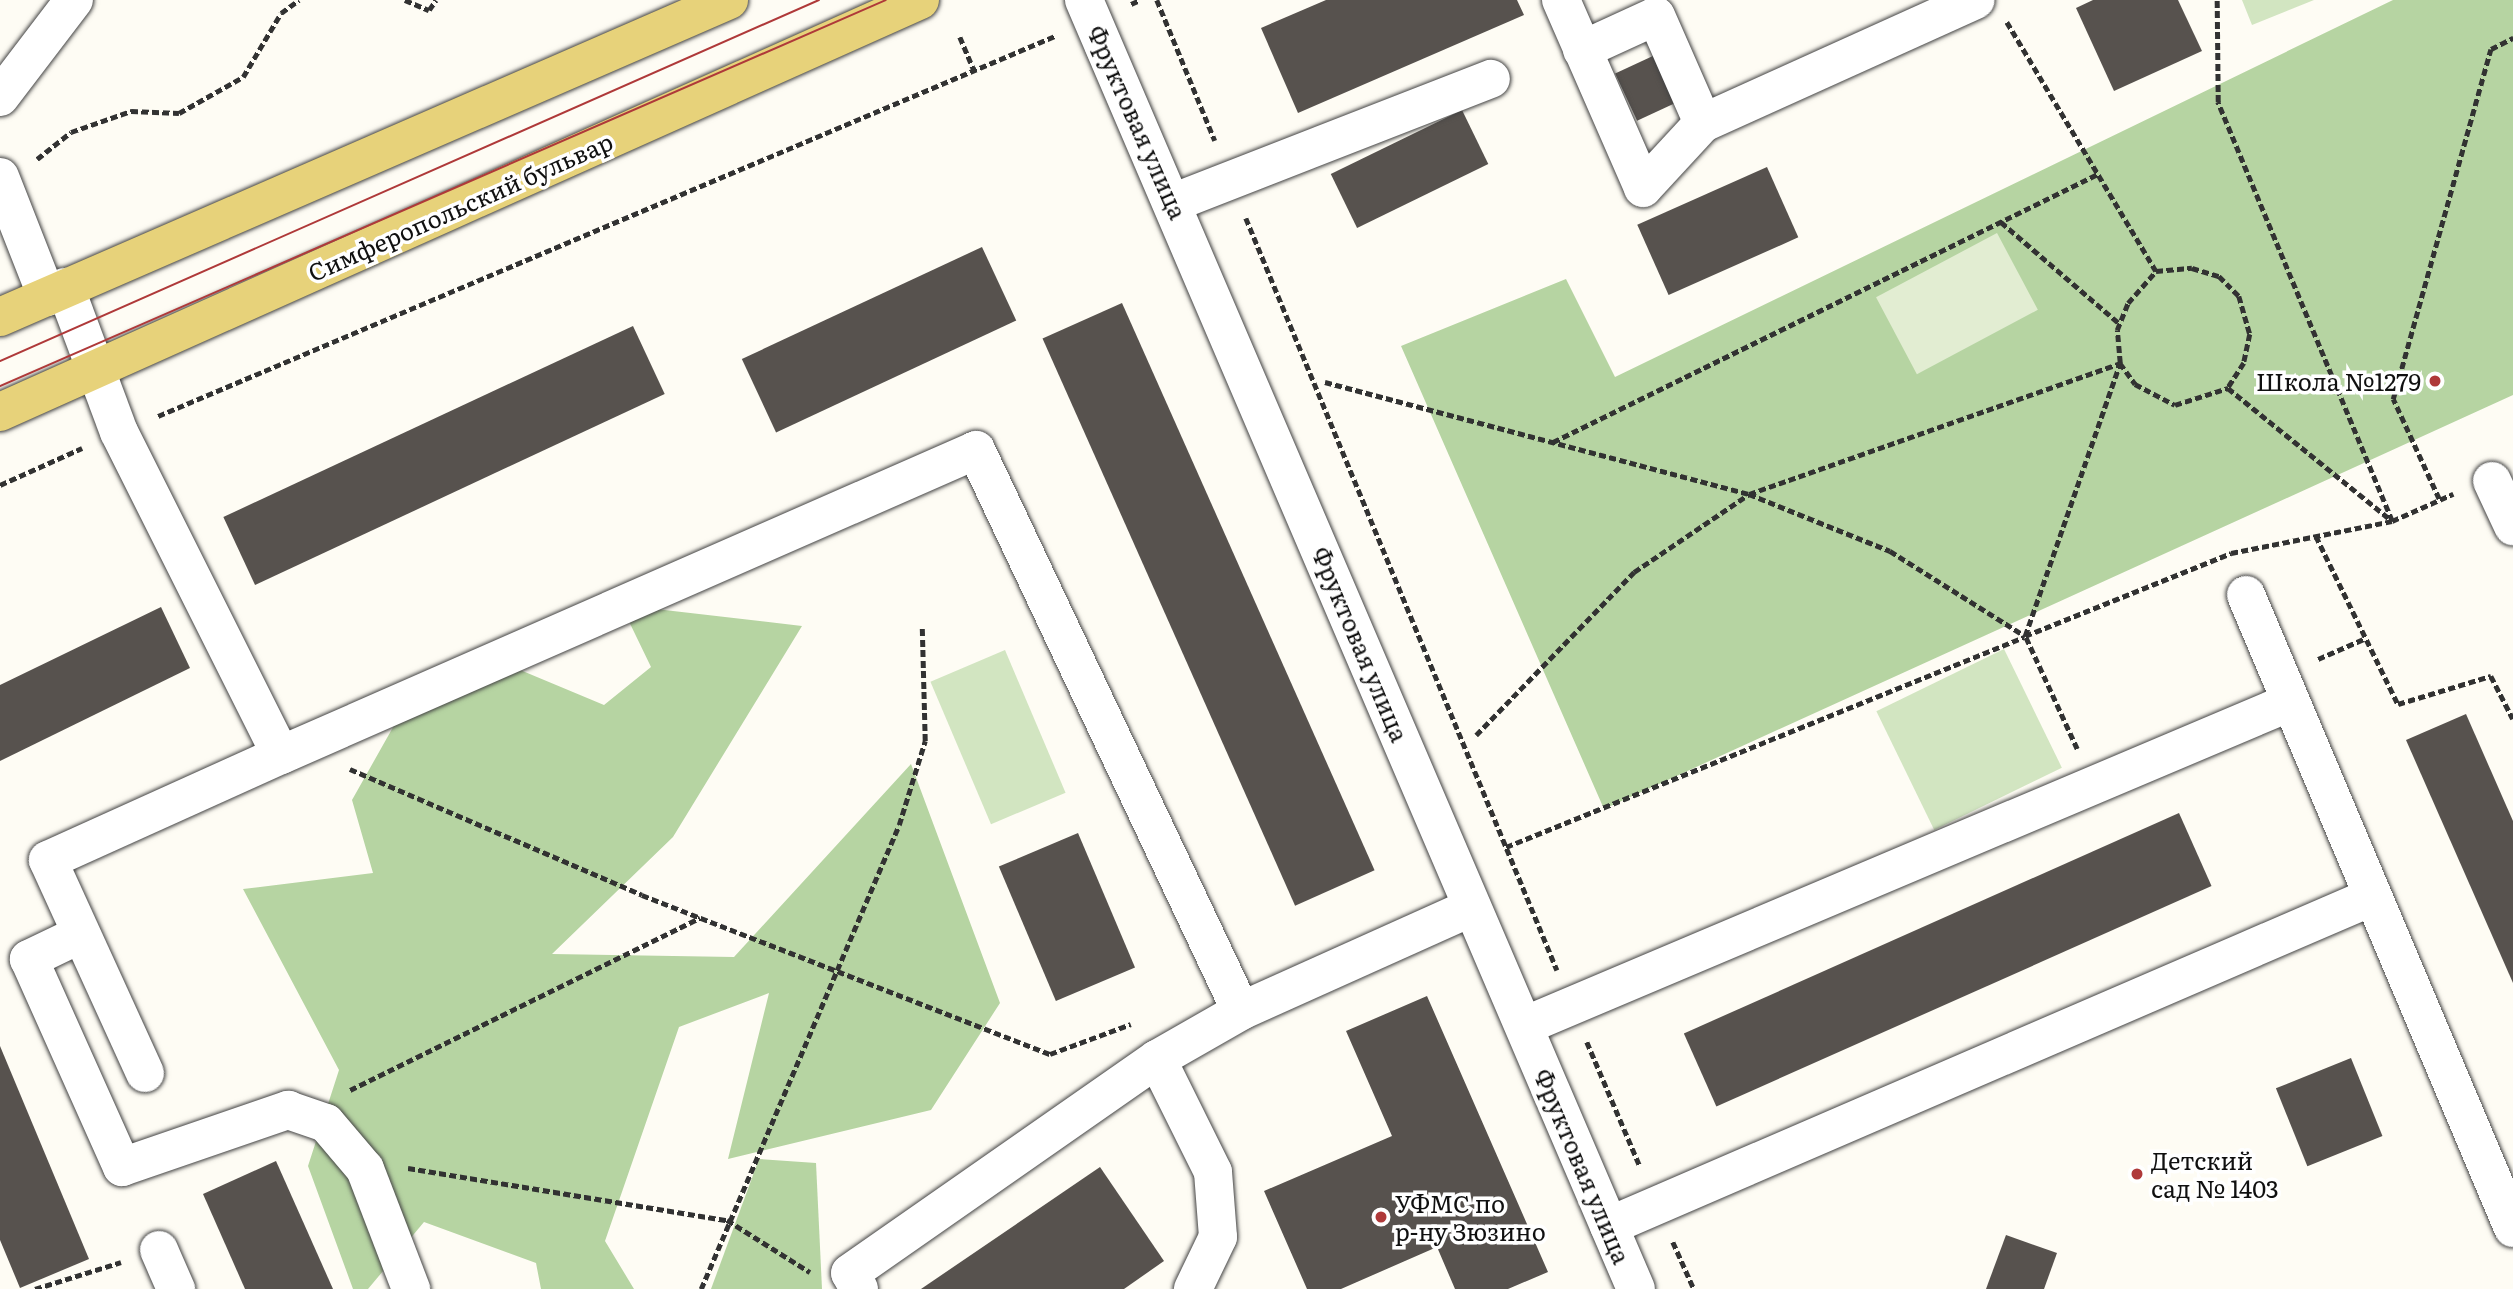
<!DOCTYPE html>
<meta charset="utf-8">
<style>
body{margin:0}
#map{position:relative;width:2513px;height:1289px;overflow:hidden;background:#fefcf4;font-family:Literata,serif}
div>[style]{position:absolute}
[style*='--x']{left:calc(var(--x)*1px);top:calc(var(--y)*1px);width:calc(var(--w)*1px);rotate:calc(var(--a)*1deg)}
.green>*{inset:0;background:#d2e5c1;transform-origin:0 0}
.forest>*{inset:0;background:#b6d4a2}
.pitch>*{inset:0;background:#e2edd2;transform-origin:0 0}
.building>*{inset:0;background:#57524e;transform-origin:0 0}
.path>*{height:4.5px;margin-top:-2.25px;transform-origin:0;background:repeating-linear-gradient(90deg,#323232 0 7px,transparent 0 10.5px)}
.roads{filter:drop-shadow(0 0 2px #434343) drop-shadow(0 0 2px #434343)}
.minor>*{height:38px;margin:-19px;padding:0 19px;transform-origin:19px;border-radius:19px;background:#fff}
.major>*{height:38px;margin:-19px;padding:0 19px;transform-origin:19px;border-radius:19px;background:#e7d27a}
.tram>*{height:2px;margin:-1px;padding:0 1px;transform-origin:1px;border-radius:1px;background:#af3939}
.dots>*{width:19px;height:19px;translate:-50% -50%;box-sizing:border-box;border:4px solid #fff;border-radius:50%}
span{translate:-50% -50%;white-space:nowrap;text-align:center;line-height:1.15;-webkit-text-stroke:7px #fff;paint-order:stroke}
.street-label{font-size:24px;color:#101010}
.poi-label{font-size:24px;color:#101010}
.right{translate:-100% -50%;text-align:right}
.left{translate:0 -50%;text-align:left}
</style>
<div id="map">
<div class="green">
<div style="clip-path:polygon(2242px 0,2314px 0,2252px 25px)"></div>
<div style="left:2004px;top:649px;width:132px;height:142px;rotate:64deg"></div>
<div style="left:1005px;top:650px;width:155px;height:81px;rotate:67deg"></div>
</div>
<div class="forest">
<div style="clip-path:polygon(2393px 0,2513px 0,2513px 395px,1604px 809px,1401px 346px,1566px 279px,1615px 377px)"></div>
<div style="clip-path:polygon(621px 605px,802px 626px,673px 837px,552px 954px,734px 957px,911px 764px,1000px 1003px,931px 1110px,728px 1159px,769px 993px,679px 1027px,605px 1241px,634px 1289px,541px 1289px,536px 1263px,424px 1222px,368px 1289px,353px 1289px,308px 1166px,339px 1070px,243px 889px,373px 873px,352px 800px,414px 690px,513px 667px,604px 705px,651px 667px)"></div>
<div style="clip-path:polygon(759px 1159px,816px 1163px,822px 1289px,711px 1289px)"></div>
</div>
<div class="pitch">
<div style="left:1997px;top:233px;width:87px;height:137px;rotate:62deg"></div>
</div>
<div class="building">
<div style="clip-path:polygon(1326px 0,1517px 0,1524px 15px,1298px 113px,1261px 28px)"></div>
<div style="clip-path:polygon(2093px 0,2178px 0,2202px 51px,2114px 91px,2076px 8px)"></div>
<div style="left:1655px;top:55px;width:52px;height:44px;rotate:65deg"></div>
<div style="left:1462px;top:110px;width:60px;height:146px;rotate:64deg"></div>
<div style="left:1767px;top:167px;width:77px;height:142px;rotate:66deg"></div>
<div style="left:982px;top:247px;width:81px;height:265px;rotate:65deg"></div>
<div style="left:1122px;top:303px;width:621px;height:87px;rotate:66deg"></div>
<div style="left:633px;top:326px;width:75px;height:452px;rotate:65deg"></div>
<div style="clip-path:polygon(161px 607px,190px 668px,0 761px,0 685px)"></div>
<div style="clip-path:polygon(2466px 714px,2513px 821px,2513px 983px,2406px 740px)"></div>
<div style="left:2179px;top:813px;width:80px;height:542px;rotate:66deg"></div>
<div style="left:1078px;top:833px;width:146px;height:86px;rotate:67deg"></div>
<div style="clip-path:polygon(1427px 996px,1548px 1272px,1508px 1289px,1455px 1289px,1437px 1247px,1341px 1289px,1307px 1289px,1264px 1191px,1392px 1136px,1346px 1031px)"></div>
<div style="clip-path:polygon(0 1046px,89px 1259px,20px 1288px,0 1240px)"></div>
<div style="left:2351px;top:1058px;width:84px;height:81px;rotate:68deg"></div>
<div style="clip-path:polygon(276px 1161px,333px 1289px,245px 1289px,203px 1194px)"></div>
<div style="clip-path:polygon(1100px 1167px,1164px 1261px,1124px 1289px,921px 1289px)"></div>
<div style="clip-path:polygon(2006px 1235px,2057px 1253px,2044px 1289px,1986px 1289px)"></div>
</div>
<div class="path">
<div style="--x:405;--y:0;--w:26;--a:23"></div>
<div style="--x:429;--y:10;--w:12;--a:-55"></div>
<div style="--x:1157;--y:0;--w:152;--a:67.6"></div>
<div style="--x:1131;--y:4;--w:10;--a:-24"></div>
<div style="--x:2007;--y:22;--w:290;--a:59.1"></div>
<div style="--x:2156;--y:271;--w:36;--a:-5"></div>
<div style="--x:2192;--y:268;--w:28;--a:17"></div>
<div style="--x:2219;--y:276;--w:28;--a:45"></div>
<div style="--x:2239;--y:296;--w:40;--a:74"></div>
<div style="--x:2250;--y:334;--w:30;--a:102"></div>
<div style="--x:2244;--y:363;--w:30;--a:123"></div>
<div style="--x:2228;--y:388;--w:211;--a:39"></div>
<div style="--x:2392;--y:521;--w:454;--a:-112.6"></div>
<div style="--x:2218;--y:102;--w:102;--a:-90.6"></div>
<div style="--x:960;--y:37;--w:36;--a:67"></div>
<div style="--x:37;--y:159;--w:43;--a:-38.5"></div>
<div style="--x:71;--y:132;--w:64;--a:-19.3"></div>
<div style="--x:131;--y:111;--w:48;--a:2.4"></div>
<div style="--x:179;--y:113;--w:73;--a:-29.4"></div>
<div style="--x:243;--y:77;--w:74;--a:-59.3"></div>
<div style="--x:281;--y:13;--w:22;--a:-36"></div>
<div style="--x:1246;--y:218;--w:814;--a:67.53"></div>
<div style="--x:2001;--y:222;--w:157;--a:40.6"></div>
<div style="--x:1325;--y:382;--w:439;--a:14.8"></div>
<div style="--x:1749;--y:494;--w:152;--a:22"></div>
<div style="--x:1890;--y:551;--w:160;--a:32.2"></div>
<div style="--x:2025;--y:636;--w:222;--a:-21.9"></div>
<div style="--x:2231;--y:553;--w:164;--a:-11.2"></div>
<div style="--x:2392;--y:521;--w:67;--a:-23.9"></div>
<div style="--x:158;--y:416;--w:974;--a:-22.96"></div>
<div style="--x:1553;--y:442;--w:607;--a:-26.19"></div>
<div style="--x:0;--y:485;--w:90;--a:-24.3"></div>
<div style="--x:2439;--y:499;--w:110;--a:-114.7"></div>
<div style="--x:2393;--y:399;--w:363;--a:-74.4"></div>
<div style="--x:2491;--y:49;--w:25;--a:-27"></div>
<div style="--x:2316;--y:536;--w:187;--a:64"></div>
<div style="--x:2398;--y:704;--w:97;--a:-16.8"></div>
<div style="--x:2491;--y:676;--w:48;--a:62.9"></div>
<div style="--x:2318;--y:659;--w:52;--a:-23.6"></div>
<div style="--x:1476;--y:735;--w:227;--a:-45.9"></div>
<div style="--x:1634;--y:572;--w:139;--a:-34.1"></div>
<div style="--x:1749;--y:494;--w:393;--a:-19.4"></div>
<div style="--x:2120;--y:363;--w:33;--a:-95"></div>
<div style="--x:2117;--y:330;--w:29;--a:-68"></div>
<div style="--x:2128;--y:303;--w:43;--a:-48.8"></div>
<div style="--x:2077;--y:749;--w:124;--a:-114.7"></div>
<div style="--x:2025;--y:636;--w:289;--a:-70.8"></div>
<div style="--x:2120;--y:363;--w:26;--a:54"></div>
<div style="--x:2135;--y:384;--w:45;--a:27.7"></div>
<div style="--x:2175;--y:405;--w:56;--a:-17.8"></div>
<div style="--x:350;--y:769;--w:318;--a:23.3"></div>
<div style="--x:642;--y:895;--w:438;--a:21.3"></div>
<div style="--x:1050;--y:1054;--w:86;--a:-20.3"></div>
<div style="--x:1506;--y:847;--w:559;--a:-22.07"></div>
<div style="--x:1587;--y:1042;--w:135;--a:66.9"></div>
<div style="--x:350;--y:1090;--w:390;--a:-26.2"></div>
<div style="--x:408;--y:1168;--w:323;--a:9.3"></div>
<div style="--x:727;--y:1220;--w:98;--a:32.1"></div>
<div style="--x:1673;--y:1242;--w:51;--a:65.9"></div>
<div style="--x:35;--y:1289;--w:90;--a:-17.4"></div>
<div style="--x:701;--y:1289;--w:504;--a:-66.89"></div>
<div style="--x:899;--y:825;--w:88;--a:-72.8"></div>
<div style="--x:925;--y:741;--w:115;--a:-91.5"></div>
</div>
<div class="roads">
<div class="minor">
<div style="--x:1084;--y:0;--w:1402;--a:66.82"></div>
<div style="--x:1561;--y:0;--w:205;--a:66.4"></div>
<div style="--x:1643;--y:188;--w:88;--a:-47.3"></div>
<div style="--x:1703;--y:123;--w:299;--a:-24.3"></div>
<div style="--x:1582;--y:50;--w:81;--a:-24.7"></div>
<div style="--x:1656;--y:16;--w:117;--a:66.3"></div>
<div style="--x:0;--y:97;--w:122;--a:-52.7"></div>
<div style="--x:0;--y:177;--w:129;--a:68.6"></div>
<div style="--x:1175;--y:202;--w:339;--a:-21.3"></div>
<div style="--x:65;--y:287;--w:155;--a:69.6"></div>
<div style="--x:119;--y:432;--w:361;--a:63.4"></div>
<div style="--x:281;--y:755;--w:759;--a:-23.69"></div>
<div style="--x:976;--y:450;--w:620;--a:64.72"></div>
<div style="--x:2492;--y:481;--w:50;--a:65"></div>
<div style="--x:2246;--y:595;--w:687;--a:67.13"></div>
<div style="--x:81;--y:934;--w:58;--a:154.3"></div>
<div style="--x:29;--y:959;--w:228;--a:65.9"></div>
<div style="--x:122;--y:1167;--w:176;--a:-19"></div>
<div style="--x:288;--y:1110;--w:40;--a:18.9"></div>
<div style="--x:326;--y:1123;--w:60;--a:49.7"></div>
<div style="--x:365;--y:1169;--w:129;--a:69"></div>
<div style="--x:1524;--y:1026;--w:829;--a:-22.92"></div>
<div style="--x:1157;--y:1059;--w:126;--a:63.6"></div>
<div style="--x:1213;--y:1172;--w:65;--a:85.6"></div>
<div style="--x:1218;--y:1237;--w:58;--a:115.7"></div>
<div style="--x:145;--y:1073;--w:234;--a:-114.5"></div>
<div style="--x:48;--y:860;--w:256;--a:-24.3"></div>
<div style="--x:1609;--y:1226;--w:828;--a:-23.34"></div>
<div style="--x:159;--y:1250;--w:43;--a:66.4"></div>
<div style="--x:859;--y:1289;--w:18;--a:-119"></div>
<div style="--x:850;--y:1273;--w:374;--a:-34.9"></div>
<div style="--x:1157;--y:1059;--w:97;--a:-29.7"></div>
<div style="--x:1241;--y:1011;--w:253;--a:-24.2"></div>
</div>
<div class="major">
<div style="--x:0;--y:317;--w:795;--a:-23.5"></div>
<div style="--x:0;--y:412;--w:1008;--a:-24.12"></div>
</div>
</div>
<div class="tram">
<div style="--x:0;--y:361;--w:895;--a:-23.79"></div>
<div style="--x:0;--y:386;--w:966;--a:-23.54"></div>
</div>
<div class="dots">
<div style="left:2435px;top:381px;background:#af3939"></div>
<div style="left:2137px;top:1174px;background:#af3939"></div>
<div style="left:1381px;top:1217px;background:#af3939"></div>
</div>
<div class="street-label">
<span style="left:1138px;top:122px;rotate:66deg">Фруктовая улица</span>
<span style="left:460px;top:206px;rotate:-24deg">Симферопольский бульвар</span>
<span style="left:1361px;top:644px;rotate:67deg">Фруктовая улица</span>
<span style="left:1583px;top:1166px;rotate:67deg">Фруктовая улица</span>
</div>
<div class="poi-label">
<span class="right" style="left:2421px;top:381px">Школа №1279</span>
<span class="left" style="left:2151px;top:1174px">Детский<br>сад № 1403</span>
<span class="left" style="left:1395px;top:1217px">УФМС по<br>р-ну Зюзино</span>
</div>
</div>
